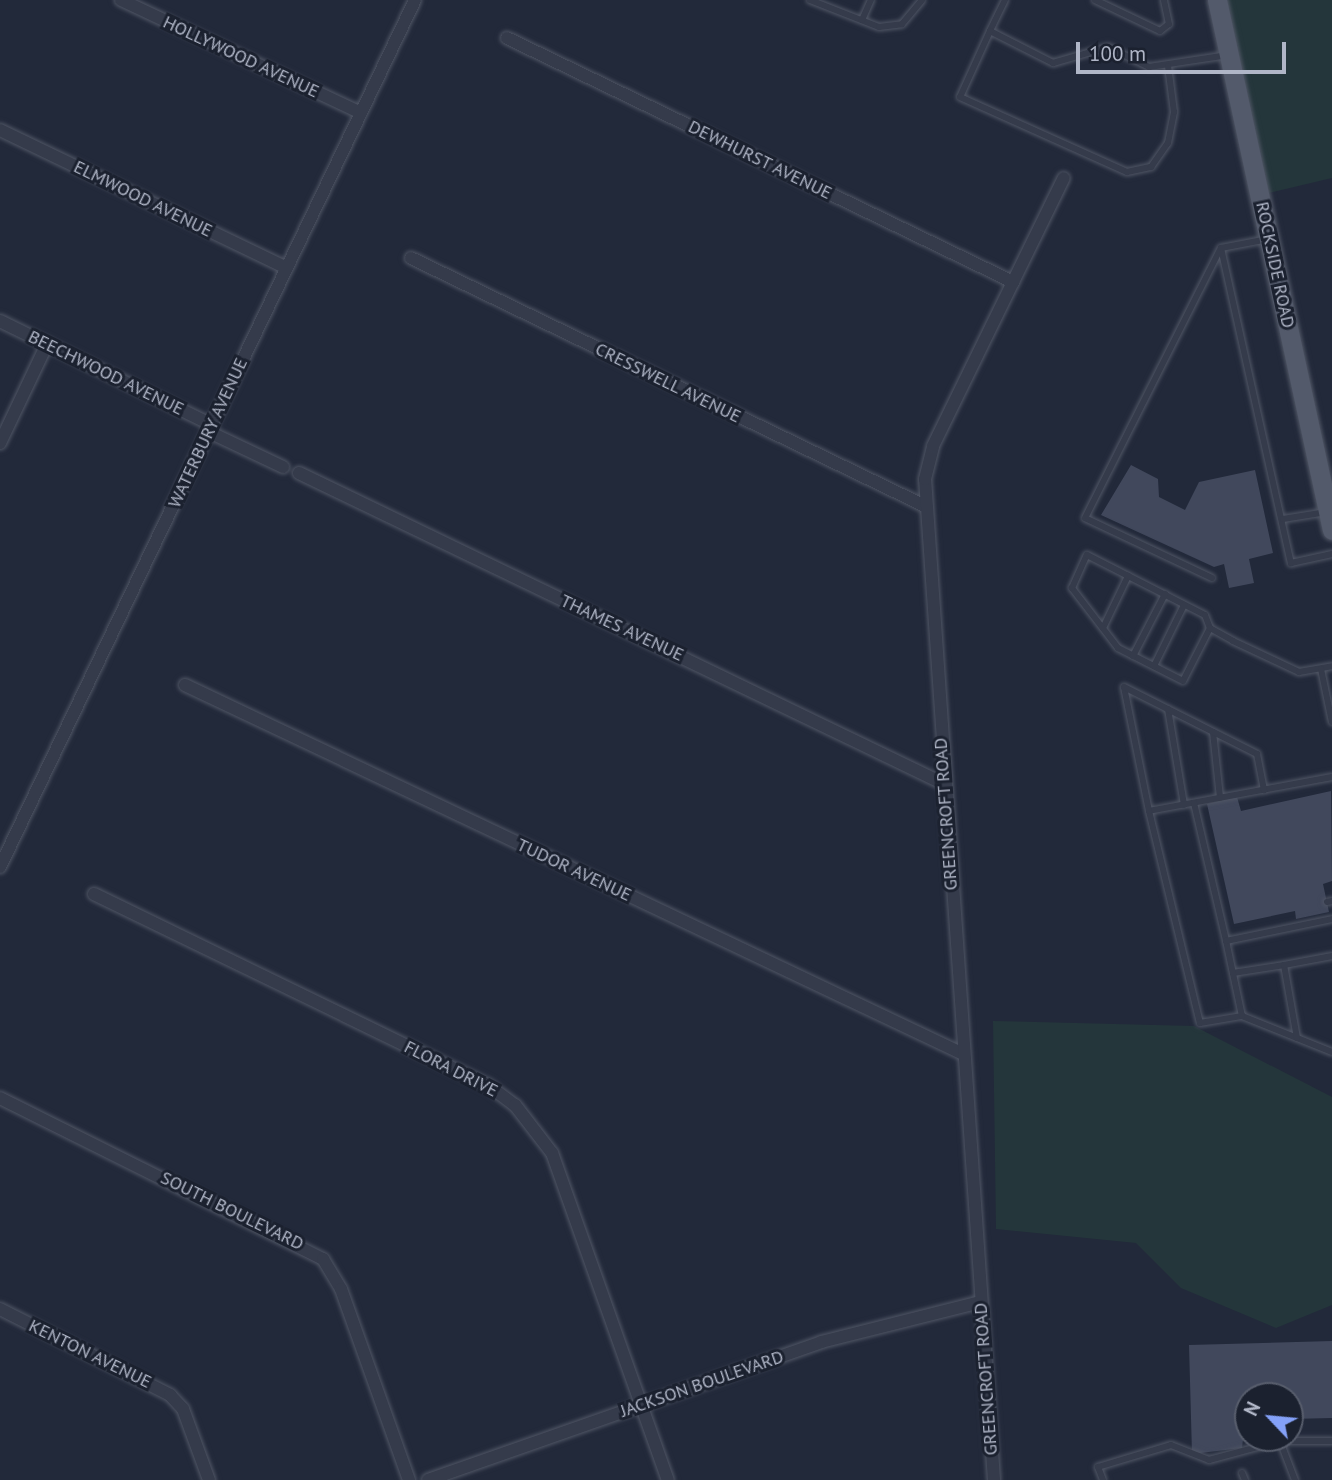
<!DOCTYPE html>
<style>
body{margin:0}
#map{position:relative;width:1332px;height:1480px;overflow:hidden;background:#22293a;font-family:"PT Sans",sans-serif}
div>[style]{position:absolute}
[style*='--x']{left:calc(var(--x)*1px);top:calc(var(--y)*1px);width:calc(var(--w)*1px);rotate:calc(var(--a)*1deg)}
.green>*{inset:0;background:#24363b}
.building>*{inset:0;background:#41485c}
.roads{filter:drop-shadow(0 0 2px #505665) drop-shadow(0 0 2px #505665)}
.lane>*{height:6px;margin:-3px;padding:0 3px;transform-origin:3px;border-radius:3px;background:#353b4b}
.street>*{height:12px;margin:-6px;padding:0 6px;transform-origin:6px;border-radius:6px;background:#353b4b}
.primary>*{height:19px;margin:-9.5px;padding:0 9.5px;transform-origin:9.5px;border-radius:9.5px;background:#535a6b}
span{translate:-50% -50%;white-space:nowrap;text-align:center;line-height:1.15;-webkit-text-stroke:6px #1b212f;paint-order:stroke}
.street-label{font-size:18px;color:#b0b6c7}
.north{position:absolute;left:1234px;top:1382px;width:70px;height:70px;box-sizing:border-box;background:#1b212f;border:2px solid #575d6c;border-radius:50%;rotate:296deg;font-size:19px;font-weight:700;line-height:28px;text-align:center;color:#b0b6c7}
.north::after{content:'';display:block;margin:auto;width:24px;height:32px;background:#84a1f8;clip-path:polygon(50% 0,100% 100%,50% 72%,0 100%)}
.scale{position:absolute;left:1076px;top:42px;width:210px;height:32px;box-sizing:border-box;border:4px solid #b0b6c7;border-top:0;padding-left:9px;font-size:21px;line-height:24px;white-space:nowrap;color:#b0b6c7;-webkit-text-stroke:5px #1b212f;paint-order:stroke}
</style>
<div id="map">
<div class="green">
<div style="clip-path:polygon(1217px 0,1332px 0,1332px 178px,1260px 195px)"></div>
<div style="clip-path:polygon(993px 1021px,1194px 1026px,1332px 1097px,1332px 1305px,1276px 1328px,1181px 1288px,1136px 1243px,996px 1229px)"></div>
</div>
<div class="building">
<div style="clip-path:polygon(1131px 465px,1158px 479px,1159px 497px,1185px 510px,1199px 482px,1255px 470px,1273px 553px,1249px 559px,1254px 583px,1229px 588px,1224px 564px,1214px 567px,1101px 515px)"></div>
<div style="clip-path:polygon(1331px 791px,1332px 881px,1323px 884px,1329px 912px,1296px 919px,1295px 911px,1234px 924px,1207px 804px,1237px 797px,1241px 811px)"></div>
<div style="clip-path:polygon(1332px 1341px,1332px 1418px,1290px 1419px,1290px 1396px,1248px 1396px,1242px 1448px,1192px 1454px,1189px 1345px)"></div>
</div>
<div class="roads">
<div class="lane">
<div style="--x:810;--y:0;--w:74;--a:21.4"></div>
<div style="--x:879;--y:27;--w:23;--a:-7"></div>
<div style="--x:902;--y:24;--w:31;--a:-50"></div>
<div style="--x:1005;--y:0;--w:34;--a:116"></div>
<div style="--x:990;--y:31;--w:71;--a:26.9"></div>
<div style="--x:1053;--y:63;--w:57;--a:-16.2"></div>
<div style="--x:1108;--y:47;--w:46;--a:26"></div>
<div style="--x:1149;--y:67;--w:80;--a:-8.6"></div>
<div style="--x:1095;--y:0;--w:72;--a:25.5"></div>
<div style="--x:1160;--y:31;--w:11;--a:-38"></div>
<div style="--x:1169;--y:24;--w:25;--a:-102"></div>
<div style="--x:862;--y:20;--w:22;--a:-66"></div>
<div style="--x:990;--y:31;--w:72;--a:114.4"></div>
<div style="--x:960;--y:97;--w:183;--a:24.2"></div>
<div style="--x:1127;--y:172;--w:25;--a:-12"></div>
<div style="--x:1151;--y:167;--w:29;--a:-55"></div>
<div style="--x:1168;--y:143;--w:32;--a:-79"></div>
<div style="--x:1174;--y:112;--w:46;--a:-97.4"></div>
<div style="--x:1221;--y:248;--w:323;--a:77.5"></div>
<div style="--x:1291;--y:563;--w:42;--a:-12.4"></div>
<div style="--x:1283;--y:519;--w:44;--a:-9.2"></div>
<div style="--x:1212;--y:578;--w:140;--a:-154.7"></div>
<div style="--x:1085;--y:518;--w:302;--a:-63.3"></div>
<div style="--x:1221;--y:248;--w:48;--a:-10.8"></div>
<div style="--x:1103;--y:628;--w:58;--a:-64.3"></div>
<div style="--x:1210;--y:628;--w:59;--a:117"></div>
<div style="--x:1183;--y:681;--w:73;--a:-153.1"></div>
<div style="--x:1118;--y:648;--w:76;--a:-127.5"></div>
<div style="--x:1072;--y:588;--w:36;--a:-66"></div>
<div style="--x:1087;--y:555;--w:132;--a:27"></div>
<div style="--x:1205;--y:615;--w:14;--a:69"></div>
<div style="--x:1210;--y:628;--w:26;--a:29"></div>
<div style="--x:1233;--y:641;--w:73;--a:25.2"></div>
<div style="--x:1299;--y:672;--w:34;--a:-10"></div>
<div style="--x:1133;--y:656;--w:70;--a:-62.7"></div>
<div style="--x:1154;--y:666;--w:68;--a:-63.8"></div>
<div style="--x:1321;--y:669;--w:54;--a:78.3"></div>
<div style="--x:1168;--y:709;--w:97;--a:80.5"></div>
<div style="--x:1213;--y:732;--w:66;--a:83.9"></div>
<div style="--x:1332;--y:777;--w:186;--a:169.5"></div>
<div style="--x:1149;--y:811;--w:218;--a:76.5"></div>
<div style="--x:1200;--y:1023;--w:43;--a:-9.5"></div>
<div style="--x:1242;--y:1016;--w:97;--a:21.8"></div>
<div style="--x:1194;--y:803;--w:142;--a:76.9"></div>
<div style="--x:1149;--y:811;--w:126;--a:-101.4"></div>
<div style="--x:1124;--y:687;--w:149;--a:26.7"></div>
<div style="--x:1257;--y:754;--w:37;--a:79"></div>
<div style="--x:1327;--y:902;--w:5;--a:-11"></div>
<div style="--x:1233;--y:973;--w:52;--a:-8.9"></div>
<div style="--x:1242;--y:1016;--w:77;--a:-102"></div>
<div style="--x:1226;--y:941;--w:108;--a:-11.7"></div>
<div style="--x:1297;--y:1038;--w:74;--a:-100.1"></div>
<div style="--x:1284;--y:965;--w:49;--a:-10.6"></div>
<div style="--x:1280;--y:1441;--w:42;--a:69"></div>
<div style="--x:1242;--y:1473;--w:8;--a:67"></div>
<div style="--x:1103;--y:1480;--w:14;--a:-111"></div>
<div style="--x:1098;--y:1467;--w:76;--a:-16.8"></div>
<div style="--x:1171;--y:1445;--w:41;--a:21.5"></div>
<div style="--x:1209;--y:1460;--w:73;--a:-15"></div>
<div style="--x:1280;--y:1441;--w:52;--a:0"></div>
</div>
<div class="street">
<div style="--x:121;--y:0;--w:265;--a:25.2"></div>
<div style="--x:507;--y:38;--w:562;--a:25.74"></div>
<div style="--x:0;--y:130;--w:318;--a:25.7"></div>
<div style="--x:411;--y:258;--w:571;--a:25.76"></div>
<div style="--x:0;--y:321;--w:236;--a:26.1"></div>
<div style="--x:209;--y:432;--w:82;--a:25.3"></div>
<div style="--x:0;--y:443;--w:110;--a:-64.6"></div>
<div style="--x:299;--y:473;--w:716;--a:25.74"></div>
<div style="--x:185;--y:685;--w:861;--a:25.37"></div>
<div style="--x:0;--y:867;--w:961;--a:-64.42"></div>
<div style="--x:94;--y:894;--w:438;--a:25.9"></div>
<div style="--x:488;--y:1085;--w:34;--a:37"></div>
<div style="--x:515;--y:1105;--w:61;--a:52.4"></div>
<div style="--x:552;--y:1153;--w:347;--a:70.5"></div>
<div style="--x:0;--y:1098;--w:361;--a:26.5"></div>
<div style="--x:323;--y:1259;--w:35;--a:59"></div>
<div style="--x:341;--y:1289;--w:203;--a:70.4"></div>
<div style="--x:0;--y:1309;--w:191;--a:26.8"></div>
<div style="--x:170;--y:1395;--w:19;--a:47"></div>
<div style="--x:183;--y:1409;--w:76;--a:69.9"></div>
<div style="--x:428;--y:1480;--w:417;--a:-19.3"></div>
<div style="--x:821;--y:1342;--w:164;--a:-14.1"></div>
<div style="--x:994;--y:1480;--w:1003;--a:-93.94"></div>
<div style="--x:925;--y:479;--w:34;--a:-76"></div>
<div style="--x:933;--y:446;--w:298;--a:-64"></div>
</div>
<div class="primary">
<div style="--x:1217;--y:0;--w:542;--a:77.76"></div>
</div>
</div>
<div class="street-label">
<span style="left:241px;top:57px;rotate:25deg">HOLLYWOOD AVENUE</span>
<span style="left:760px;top:160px;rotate:26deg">DEWHURST AVENUE</span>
<span style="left:143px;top:199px;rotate:26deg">ELMWOOD AVENUE</span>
<span style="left:1275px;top:265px;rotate:78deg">ROCKSIDE ROAD</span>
<span style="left:106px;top:373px;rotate:26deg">BEECHWOOD AVENUE</span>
<span style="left:668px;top:383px;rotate:26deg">CRESSWELL AVENUE</span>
<span style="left:208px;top:433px;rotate:-65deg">WATERBURY AVENUE</span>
<span style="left:622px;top:628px;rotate:25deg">THAMES AVENUE</span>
<span style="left:946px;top:814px;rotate:-94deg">GREENCROFT ROAD</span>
<span style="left:574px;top:870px;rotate:25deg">TUDOR AVENUE</span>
<span style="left:451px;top:1069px;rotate:27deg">FLORA DRIVE</span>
<span style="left:232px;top:1211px;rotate:26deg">SOUTH BOULEVARD</span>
<span style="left:90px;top:1354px;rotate:26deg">KENTON AVENUE</span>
<span style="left:986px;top:1379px;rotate:-94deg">GREENCROFT ROAD</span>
<span style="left:702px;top:1384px;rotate:-19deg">JACKSON BOULEVARD</span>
</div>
<div class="north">N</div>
<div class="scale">100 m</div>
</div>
